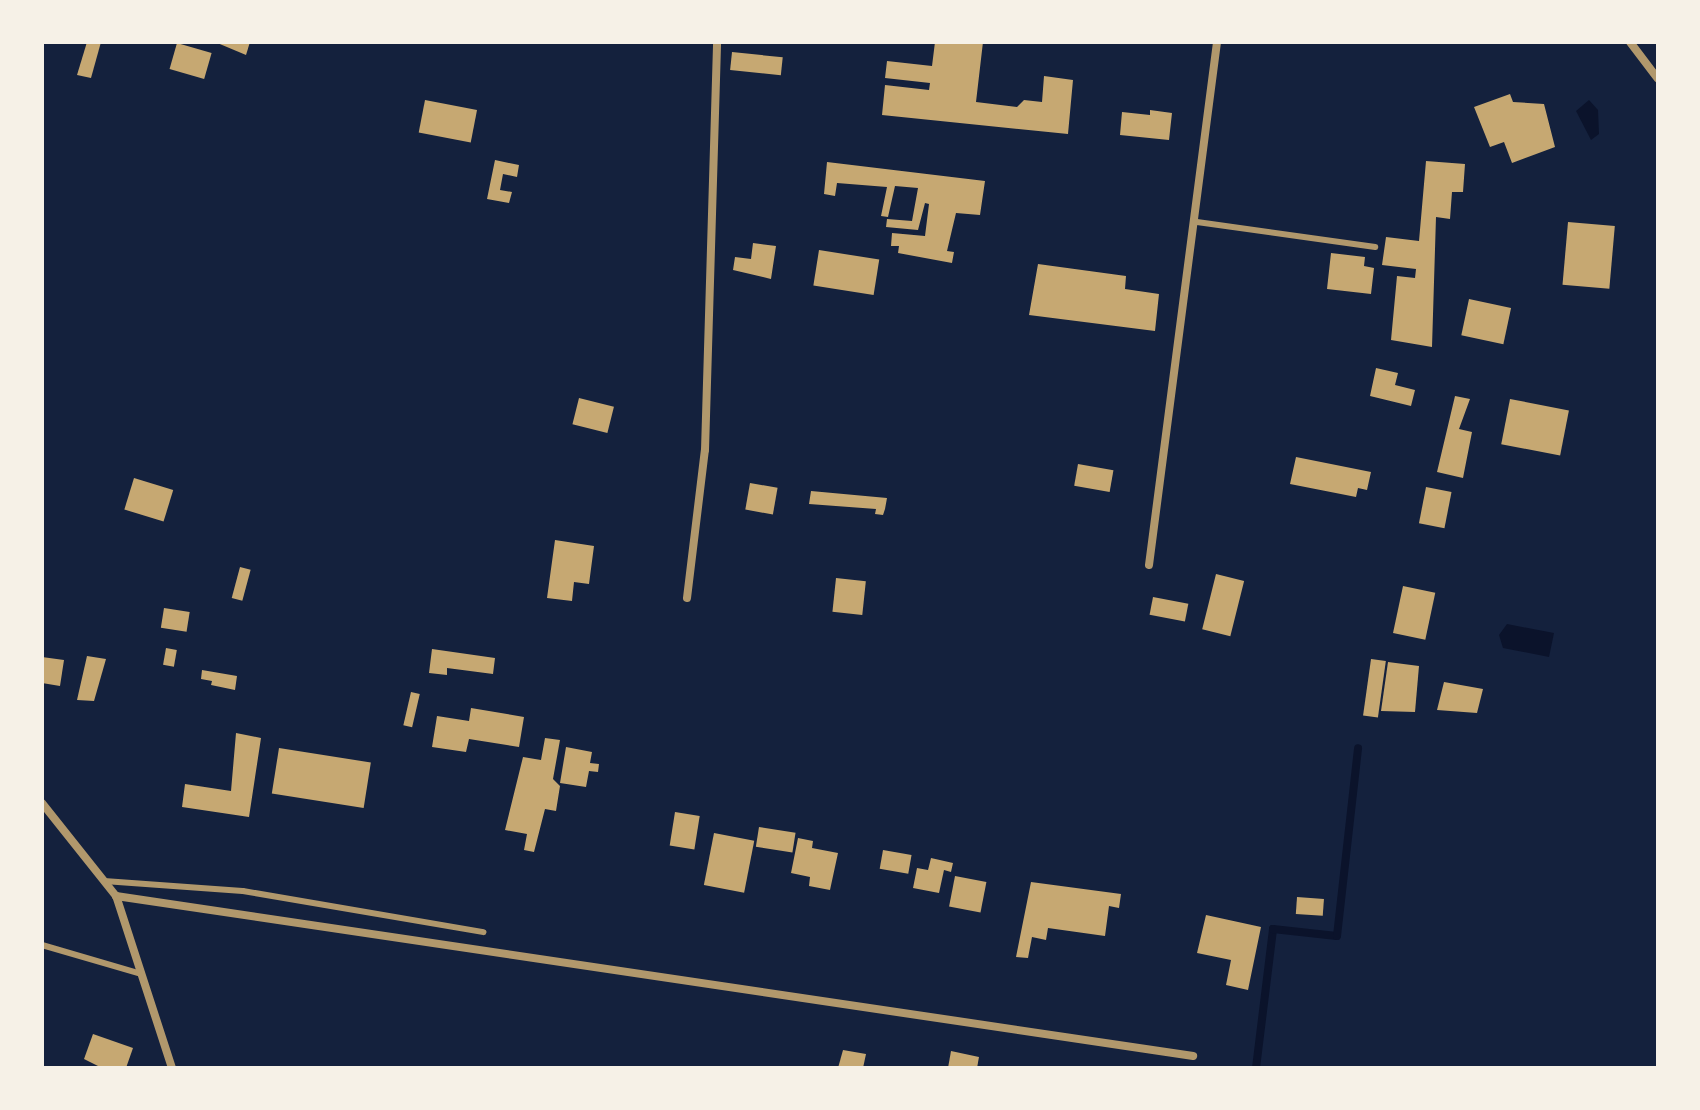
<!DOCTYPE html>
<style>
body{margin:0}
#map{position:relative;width:1700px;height:1110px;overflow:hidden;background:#14213d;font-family:Quicksand,sans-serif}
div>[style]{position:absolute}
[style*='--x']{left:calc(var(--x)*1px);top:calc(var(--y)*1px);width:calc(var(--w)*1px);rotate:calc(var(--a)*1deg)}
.water>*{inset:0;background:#0b132b}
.stream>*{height:8px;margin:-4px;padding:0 4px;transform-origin:4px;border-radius:4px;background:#0b132b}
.building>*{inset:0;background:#c6a872;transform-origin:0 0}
.service>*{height:6px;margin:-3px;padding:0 3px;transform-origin:3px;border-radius:3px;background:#b1986c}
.minor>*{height:8px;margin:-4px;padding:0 4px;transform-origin:4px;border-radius:4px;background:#b1986c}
span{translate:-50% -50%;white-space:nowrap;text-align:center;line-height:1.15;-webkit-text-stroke:8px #f6f1e7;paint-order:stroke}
.frame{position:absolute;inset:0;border:44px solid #f6f1e7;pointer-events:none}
</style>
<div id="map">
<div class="water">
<div style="clip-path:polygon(1589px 100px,1598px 110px,1599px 134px,1591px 140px,1576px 111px)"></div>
<div style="clip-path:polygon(1507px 624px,1554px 633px,1549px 657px,1503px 648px,1499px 635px)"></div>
</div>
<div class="stream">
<div style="--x:1256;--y:1068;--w:140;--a:-83"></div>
<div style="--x:1273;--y:929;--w:64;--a:6.2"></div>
<div style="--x:1337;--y:936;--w:189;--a:-83.6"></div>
</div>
<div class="building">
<div style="clip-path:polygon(87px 42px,101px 42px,91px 78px,77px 75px)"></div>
<div style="clip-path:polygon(215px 42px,250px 42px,246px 55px)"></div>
<div style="clip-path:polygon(935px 42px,983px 42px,976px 102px,1017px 107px,1024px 100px,1042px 102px,1044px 76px,1073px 80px,1068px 134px,882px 115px,885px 85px,929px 90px,930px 83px,885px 78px,887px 61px,932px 66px)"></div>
<div style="left:177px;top:43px;width:36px;height:27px;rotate:16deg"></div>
<div style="left:732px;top:52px;width:51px;height:18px;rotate:6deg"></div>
<div style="clip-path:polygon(1510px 94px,1513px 102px,1544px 104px,1555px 147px,1512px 163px,1504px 142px,1490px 147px,1474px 107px)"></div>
<div style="left:425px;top:100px;width:53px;height:33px;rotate:11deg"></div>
<div style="clip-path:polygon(1150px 110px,1172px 113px,1169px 140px,1120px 135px,1122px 112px,1150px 115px)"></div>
<div style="clip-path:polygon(495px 160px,519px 165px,517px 177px,503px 174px,500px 190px,512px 192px,509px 203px,487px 199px)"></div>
<div style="clip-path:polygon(1426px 161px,1465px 164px,1463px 192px,1452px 192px,1450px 219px,1436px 217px,1432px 347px,1391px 340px,1397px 276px,1415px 278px,1416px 269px,1382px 265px,1386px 237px,1419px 241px)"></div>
<div style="clip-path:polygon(827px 162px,985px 181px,980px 215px,956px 213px,947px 251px,954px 252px,952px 263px,898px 253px,899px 246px,891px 246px,892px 233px,925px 236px,929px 204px,925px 203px,918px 230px,886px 227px,887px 219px,912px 221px,918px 188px,895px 186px,888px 217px,881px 216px,887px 187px,837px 183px,835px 196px,824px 194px)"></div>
<div style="left:1568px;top:222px;width:47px;height:63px;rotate:5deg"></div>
<div style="clip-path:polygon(753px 243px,776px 246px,771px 279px,733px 270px,735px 257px,751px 259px)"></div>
<div style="left:819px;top:250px;width:61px;height:36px;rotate:9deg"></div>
<div style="clip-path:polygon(1331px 253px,1365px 257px,1364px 266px,1374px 268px,1371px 294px,1327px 289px)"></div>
<div style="clip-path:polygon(1038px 264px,1126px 276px,1125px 289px,1159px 294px,1155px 331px,1029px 315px)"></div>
<div style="left:1469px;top:299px;width:43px;height:37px;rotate:12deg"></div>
<div style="clip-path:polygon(1376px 368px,1398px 373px,1395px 385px,1415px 390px,1411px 406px,1370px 396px)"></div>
<div style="clip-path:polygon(1455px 396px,1470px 399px,1459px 429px,1472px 432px,1463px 478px,1437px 472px)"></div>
<div style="left:579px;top:398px;width:36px;height:27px;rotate:14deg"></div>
<div style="left:1510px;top:399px;width:60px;height:46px;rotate:11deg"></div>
<div style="clip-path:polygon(1296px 457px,1371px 472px,1367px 490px,1358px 488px,1356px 497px,1290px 484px)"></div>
<div style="left:1078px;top:464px;width:36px;height:22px;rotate:10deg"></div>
<div style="left:134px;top:478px;width:41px;height:33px;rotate:17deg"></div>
<div style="left:750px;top:483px;width:28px;height:27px;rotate:10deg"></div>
<div style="left:1426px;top:487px;width:26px;height:37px;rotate:11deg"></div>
<div style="clip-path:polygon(811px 491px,887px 498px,885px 509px,883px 515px,875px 514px,876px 509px,809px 504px)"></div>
<div style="clip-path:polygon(555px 540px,594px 546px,589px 584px,574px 582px,572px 601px,547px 598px)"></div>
<div style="left:240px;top:567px;width:11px;height:32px;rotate:15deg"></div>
<div style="left:1216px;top:574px;width:29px;height:57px;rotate:14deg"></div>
<div style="left:836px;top:578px;width:30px;height:34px;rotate:6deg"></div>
<div style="left:1403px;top:586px;width:33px;height:48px;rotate:12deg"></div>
<div style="left:1153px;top:597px;width:36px;height:18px;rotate:11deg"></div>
<div style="left:164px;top:608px;width:26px;height:20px;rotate:9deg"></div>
<div style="left:166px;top:648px;width:11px;height:17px;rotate:10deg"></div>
<div style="clip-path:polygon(432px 649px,495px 658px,493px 674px,447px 668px,447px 675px,429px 673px)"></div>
<div style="clip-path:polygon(87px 656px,106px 659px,94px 701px,77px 700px)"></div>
<div style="clip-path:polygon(42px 657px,64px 660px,60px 686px,42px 683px)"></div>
<div style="left:1371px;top:659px;width:15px;height:57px;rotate:8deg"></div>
<div style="clip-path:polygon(1388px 662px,1419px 666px,1415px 712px,1381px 711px)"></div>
<div style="clip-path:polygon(202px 670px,237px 676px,235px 690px,211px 685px,212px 681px,201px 679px)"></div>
<div style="clip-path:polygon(1444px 682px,1483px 689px,1477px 713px,1437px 710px)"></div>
<div style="left:411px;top:692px;width:9px;height:34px;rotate:13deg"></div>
<div style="clip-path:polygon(471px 708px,524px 717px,519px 747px,469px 739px,466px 752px,432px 747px,437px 716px,469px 721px)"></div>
<div style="clip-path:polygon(236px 733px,261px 738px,249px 817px,182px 807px,185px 784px,231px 791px)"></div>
<div style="clip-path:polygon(545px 738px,560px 740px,553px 779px,560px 786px,556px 811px,545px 809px,534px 852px,524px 850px,527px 834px,505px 830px,523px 757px,541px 760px)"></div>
<div style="clip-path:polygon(566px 747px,592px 752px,590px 763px,599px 764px,598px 772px,589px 771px,586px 787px,560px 783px)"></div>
<div style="left:279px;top:748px;width:93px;height:46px;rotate:9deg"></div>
<div style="left:675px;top:812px;width:25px;height:34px;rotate:9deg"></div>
<div style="left:759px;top:827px;width:37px;height:20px;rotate:9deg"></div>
<div style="left:714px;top:833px;width:41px;height:53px;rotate:11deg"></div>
<div style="clip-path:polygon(798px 838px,813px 841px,812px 848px,838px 853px,830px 890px,809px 886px,810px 877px,791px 873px)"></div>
<div style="left:883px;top:850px;width:29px;height:19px;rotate:10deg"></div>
<div style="clip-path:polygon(931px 858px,953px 863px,951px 872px,944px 870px,939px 893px,913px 888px,917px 868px,928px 870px)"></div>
<div style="left:955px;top:876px;width:32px;height:31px;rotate:11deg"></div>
<div style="clip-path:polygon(1031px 882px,1121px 894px,1119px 908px,1109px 906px,1105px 936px,1048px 928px,1046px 940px,1032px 937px,1028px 958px,1016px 957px)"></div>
<div style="left:1297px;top:897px;width:27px;height:17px;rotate:4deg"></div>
<div style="clip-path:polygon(1206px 915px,1261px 927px,1248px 990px,1226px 985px,1231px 960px,1197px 953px)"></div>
<div style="clip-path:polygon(93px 1034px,133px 1048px,126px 1068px,102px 1068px,84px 1059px)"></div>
<div style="clip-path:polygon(843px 1050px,866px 1054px,863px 1068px,838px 1068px)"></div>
<div style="clip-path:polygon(951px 1051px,979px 1057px,977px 1068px,948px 1068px)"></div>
</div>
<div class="service">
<div style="--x:1197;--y:222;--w:180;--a:8"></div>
<div style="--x:104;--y:881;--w:139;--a:4.1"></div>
<div style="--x:243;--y:891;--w:244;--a:9.7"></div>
<div style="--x:42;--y:945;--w:104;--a:16.2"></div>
</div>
<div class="minor">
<div style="--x:1630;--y:42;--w:46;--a:52.9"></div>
<div style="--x:1149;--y:565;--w:527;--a:-82.59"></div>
<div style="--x:687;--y:598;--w:149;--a:-83.1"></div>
<div style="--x:705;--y:450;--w:408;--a:-88.3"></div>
<div style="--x:42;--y:803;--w:119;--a:51.5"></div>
<div style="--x:172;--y:1068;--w:181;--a:-108"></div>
<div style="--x:116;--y:896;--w:1089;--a:8.45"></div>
</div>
<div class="frame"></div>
</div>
